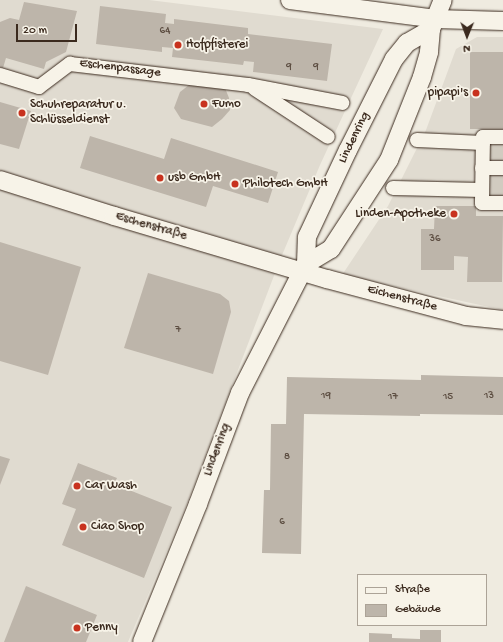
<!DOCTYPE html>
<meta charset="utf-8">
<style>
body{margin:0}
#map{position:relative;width:503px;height:642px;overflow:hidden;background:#efebe0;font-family:"Gochi Hand",sans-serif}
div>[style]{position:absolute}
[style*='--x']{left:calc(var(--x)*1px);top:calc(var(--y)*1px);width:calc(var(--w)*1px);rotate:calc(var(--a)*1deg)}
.built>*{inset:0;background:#e0dbd0}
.green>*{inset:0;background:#d1cbc0;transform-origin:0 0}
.building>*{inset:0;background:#bdb5aa;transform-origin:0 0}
.roads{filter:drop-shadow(0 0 1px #3b2a1e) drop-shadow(0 0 1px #3b2a1e)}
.pedestrian>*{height:14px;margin:-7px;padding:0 7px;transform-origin:7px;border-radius:7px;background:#f7f3e8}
.minor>*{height:18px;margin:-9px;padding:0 9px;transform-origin:9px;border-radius:9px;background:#f7f3e8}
.dots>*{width:11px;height:11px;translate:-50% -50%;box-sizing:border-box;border:2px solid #f7f3e8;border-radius:50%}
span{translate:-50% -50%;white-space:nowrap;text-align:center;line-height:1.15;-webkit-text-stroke:3.5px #f7f3e8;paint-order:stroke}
.number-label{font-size:11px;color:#5c4d41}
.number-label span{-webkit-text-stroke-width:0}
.poi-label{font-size:13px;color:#3b2a1e}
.left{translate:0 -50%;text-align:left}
.right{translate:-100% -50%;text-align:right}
.street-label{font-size:13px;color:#3b2a1e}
.legend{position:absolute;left:357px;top:574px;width:130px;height:52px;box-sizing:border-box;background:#f7f3e8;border:1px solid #aca397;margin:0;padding:5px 7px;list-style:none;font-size:12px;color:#3b2a1e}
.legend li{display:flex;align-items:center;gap:8px;height:20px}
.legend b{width:20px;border:1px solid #aca397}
.north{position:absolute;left:447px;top:16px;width:40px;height:40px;-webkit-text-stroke:3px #f7f3e8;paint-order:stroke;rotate:181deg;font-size:11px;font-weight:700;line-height:16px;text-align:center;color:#3b2a1e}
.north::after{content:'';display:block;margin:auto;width:14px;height:18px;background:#3b2a1e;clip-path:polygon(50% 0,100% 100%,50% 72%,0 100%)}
.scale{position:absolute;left:16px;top:24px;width:61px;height:18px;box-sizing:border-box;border:2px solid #3b2a1e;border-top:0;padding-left:5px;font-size:12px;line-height:14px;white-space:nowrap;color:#3b2a1e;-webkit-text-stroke:3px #f7f3e8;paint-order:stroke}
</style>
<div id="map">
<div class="built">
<div style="clip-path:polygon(0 0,149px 0,383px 29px,320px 165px,280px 260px,188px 501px,128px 642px,0 642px)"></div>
<div style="clip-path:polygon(477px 37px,503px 37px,503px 310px,342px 275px,388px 206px,426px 130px,456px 49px)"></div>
</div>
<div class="green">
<div style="left:490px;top:145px;width:13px;height:53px"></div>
</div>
<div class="building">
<div style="clip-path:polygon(24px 2px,77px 11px,66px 52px,46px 62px,44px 69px,6px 58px,3px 68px,0 67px,0 22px,10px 18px,19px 20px)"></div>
<div style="clip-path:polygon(100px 6px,166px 14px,165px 23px,174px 24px,174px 19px,248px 28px,248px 34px,332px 44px,327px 81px,253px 72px,254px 62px,244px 61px,243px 65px,172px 57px,173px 48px,162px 47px,162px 52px,96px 44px)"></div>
<div style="left:470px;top:52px;width:33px;height:77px"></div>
<div style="clip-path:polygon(189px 85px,225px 88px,229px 98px,230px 110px,222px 119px,212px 127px,181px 119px,174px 108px,180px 92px)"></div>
<div style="clip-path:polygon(0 102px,31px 111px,19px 149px,0 144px)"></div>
<div style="clip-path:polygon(90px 136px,164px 159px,171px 138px,278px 172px,268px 203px,213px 186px,206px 207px,80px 168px)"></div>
<div style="clip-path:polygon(435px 206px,476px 206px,476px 216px,503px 216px,502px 282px,467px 282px,468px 257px,454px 256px,454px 270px,421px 270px,421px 229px,434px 229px)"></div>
<div style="clip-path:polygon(0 242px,81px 267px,48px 375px,0 361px)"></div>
<div style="clip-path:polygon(148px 273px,220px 294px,229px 301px,231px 312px,213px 374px,124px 348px)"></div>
<div style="clip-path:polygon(421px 375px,503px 377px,503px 415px,420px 414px,420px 416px,304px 414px,301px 554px,262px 553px,264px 490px,270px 490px,271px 424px,286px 424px,287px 377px,421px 380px)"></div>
<div style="clip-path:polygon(0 456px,10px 459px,0 485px)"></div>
<div style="clip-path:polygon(78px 463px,117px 478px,114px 484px,172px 507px,144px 578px,62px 545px,76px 509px,62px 504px)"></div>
<div style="clip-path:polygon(26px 586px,97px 615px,86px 642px,4px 642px)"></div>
<div style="clip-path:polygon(420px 630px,441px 630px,441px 642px,369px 642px,369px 633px,392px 634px,392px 638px,420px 639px)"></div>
</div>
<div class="roads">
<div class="pedestrian">
<div style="--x:0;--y:75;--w:41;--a:17.1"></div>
<div style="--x:39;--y:87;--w:39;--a:-37"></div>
<div style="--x:70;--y:64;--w:179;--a:6.7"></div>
<div style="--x:248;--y:85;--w:96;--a:10.8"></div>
<div style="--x:255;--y:89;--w:87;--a:33.3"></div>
<div style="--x:503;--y:137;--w:20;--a:180"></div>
<div style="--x:483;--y:137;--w:66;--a:90.9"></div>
<div style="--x:482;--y:203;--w:21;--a:0"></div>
<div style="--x:417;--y:140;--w:66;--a:2.6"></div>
<div style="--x:482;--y:168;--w:21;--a:0"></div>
<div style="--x:393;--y:188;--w:89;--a:1.3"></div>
</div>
<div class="minor">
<div style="--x:290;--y:0;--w:147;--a:7.4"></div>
<div style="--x:436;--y:19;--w:67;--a:1.7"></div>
<div style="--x:0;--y:180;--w:120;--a:17.5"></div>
<div style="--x:114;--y:216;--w:222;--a:16.5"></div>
<div style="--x:327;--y:279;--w:144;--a:14.9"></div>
<div style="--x:466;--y:316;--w:37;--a:6"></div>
<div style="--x:306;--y:264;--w:29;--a:-31"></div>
<div style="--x:331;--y:249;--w:106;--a:-56.9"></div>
<div style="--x:389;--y:160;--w:89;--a:-68.3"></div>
<div style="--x:422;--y:77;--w:26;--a:-74"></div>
<div style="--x:429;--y:52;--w:23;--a:-85"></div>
<div style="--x:431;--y:29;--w:31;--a:-68"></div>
<div style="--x:142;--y:642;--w:149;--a:-67.9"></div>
<div style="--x:198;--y:504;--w:119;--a:-69.3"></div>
<div style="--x:240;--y:393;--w:145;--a:-62.9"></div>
<div style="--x:306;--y:264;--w:27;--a:-88"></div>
<div style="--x:307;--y:237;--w:96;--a:-64.8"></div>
<div style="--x:348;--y:150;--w:102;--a:-63.2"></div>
<div style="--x:394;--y:59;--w:21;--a:-51"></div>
<div style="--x:407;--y:43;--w:28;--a:-30"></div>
</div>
</div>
<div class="dots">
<div style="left:178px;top:45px;background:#c8321e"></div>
<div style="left:476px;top:93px;background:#c8321e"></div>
<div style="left:204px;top:104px;background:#c8321e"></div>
<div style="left:22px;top:113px;background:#c8321e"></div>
<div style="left:160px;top:178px;background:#c8321e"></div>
<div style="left:235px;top:184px;background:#c8321e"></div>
<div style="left:454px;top:214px;background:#c8321e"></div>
<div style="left:77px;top:486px;background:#c8321e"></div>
<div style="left:83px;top:527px;background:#c8321e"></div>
<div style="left:77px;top:628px;background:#c8321e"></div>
</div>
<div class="number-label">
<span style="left:165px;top:31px">64</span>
<span style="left:289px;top:67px">9</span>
<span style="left:316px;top:67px">9</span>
<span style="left:435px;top:239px">36</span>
<span style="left:178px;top:330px">7</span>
<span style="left:326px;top:396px">19</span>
<span style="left:489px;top:396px">13</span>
<span style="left:393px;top:397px">17</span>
<span style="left:448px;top:397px">15</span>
<span style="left:287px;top:457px">8</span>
<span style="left:282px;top:522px">6</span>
</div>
<div class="poi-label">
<span class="left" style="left:186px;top:45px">Hofpfisterei</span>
<span class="right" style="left:468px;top:93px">pipapi's</span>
<span class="left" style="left:212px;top:104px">Fumo</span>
<span class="left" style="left:30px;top:113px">Schuhreparatur u.<br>Schlüsseldienst</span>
<span class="left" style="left:168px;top:178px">usb GmbH</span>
<span class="left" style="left:243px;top:184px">Philotech GmbH</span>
<span class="right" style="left:446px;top:214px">Linden-Apotheke</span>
<span class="left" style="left:85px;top:486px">Car Wash</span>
<span class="left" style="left:91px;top:527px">Ciao Shop</span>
<span class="left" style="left:85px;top:628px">Penny</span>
</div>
<div class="street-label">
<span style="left:120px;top:69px;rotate:7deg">Eschenpassage</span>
<span style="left:355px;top:138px;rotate:-64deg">Lindenring</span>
<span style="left:151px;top:227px;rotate:16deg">Eschenstraße</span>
<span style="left:402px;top:299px;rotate:15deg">Eichenstraße</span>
<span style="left:218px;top:450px;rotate:-69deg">Lindenring</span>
</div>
<ul class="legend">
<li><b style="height:5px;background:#f7f3e8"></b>Straße</li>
<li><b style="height:11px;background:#bdb5aa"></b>Gebäude</li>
</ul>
<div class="north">N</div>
<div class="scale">20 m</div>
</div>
